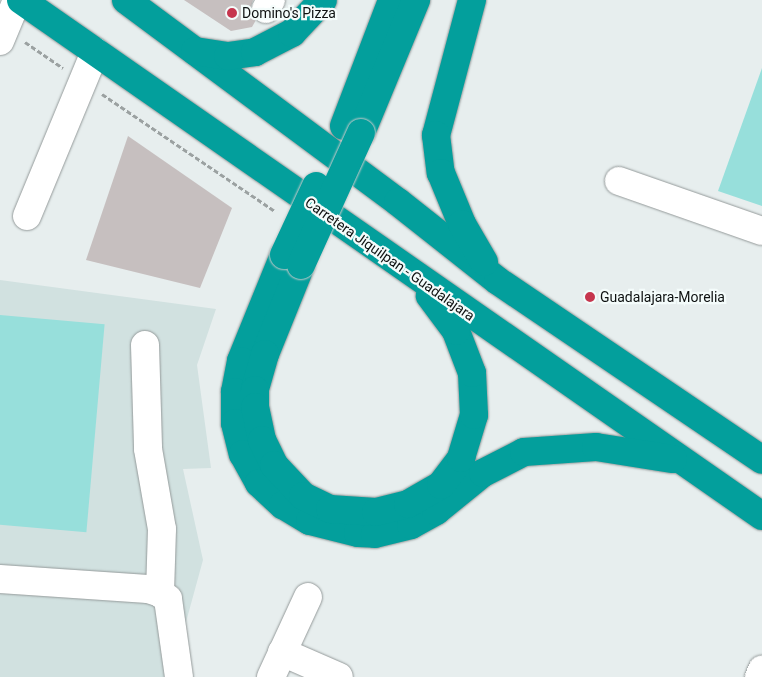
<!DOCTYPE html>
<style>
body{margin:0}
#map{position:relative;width:762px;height:677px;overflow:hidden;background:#e7eeee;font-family:Roboto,sans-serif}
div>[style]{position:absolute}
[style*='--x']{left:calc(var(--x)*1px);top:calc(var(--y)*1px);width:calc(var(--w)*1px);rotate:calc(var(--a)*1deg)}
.built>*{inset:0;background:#d1e1e0}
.green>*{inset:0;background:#97dfdb;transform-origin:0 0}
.building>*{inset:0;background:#c6bfbf}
.path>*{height:3px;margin-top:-1.5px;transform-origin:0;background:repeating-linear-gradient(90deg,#9ba1a1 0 5px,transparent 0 7.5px)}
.roads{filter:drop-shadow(0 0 1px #949a9a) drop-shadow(0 0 1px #949a9a)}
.minor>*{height:28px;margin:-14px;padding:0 14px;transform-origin:14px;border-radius:14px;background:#fff}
.highway>*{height:28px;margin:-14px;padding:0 14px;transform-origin:14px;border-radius:14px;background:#039f9c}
.bridges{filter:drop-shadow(0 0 1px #cacbcb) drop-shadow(0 0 1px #cacbcb)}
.highway-bridge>*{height:28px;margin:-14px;padding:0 14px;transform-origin:14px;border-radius:14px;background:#039f9c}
.dots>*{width:14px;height:14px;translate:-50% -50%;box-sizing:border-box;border:2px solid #f4fcfb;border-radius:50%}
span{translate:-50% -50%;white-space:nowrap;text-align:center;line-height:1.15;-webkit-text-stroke:4.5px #f4fcfb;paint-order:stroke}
.poi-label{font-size:14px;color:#0e1111}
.left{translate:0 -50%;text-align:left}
.street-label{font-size:14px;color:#0e1111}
</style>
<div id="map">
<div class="built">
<div style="clip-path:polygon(0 280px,216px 309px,197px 365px,211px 468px,183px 469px,203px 560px,183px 633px,193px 677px,0 677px)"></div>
</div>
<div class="green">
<div style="clip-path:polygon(762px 68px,762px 206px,718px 191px)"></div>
<div style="left:0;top:315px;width:105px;height:209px;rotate:5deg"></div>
</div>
<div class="building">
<div style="clip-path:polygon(184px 0,253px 0,250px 10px,256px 20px,252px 27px,231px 31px)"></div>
<div style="clip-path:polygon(128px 136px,232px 208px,200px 288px,86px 260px)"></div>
</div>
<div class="path">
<div style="--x:25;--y:42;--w:46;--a:34.4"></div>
<div style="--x:102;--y:94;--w:209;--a:34.1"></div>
</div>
<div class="roads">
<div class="minor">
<div style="--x:266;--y:9;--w:10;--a:-61"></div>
<div style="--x:0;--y:41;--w:44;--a:-67.5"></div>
<div style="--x:619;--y:181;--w:151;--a:19.3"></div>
<div style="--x:27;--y:216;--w:178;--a:-67.5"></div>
<div style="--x:145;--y:345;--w:104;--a:88.3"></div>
<div style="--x:148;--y:449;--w:81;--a:80.1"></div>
<div style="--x:162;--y:529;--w:64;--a:91.8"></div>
<div style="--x:0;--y:579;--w:148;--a:3.9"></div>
<div style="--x:148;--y:589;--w:13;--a:18"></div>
<div style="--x:160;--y:593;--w:10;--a:37"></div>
<div style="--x:168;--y:599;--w:79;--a:82"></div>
<div style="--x:282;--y:652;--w:62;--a:23.7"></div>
<div style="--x:271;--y:677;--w:88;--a:-65.2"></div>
<div style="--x:759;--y:677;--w:8;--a:-67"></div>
</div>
<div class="highway">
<div style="--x:21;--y:0;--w:903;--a:34.85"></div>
<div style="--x:126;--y:0;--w:339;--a:36.6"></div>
<div style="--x:398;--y:202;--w:127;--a:38.3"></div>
<div style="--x:498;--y:281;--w:319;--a:34.1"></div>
<div style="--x:472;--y:0;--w:140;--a:104.9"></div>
<div style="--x:436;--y:135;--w:38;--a:83"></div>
<div style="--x:441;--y:173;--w:55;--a:67.6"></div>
<div style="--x:462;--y:224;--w:44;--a:59.9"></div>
<div style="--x:195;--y:51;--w:33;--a:9"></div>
<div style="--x:228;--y:56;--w:27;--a:-8"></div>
<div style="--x:255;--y:52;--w:42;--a:-27.2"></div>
<div style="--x:292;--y:33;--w:45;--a:-46.8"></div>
<div style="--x:344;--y:126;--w:135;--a:-69.1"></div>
<div style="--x:361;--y:133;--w:144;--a:-67.5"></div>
<div style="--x:284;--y:255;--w:114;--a:112.1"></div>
<div style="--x:241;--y:361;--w:32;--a:101"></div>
<div style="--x:235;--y:392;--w:31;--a:90"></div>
<div style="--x:235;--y:423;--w:32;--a:76"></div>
<div style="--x:243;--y:454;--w:33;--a:61"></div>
<div style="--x:259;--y:483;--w:33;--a:43"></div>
<div style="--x:283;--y:505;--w:31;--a:31"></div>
<div style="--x:310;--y:521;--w:49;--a:14"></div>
<div style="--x:358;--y:533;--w:17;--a:3"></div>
<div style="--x:375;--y:534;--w:37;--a:-14"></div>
<div style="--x:411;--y:525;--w:29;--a:-29"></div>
<div style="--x:436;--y:511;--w:60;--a:-39"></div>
<div style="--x:483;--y:473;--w:46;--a:-27.1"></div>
<div style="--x:524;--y:452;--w:72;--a:-4"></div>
<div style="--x:596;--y:447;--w:78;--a:8.9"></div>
<div style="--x:301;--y:265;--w:96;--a:112"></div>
<div style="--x:265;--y:354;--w:37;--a:106"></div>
<div style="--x:255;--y:390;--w:17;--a:90"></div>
<div style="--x:255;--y:407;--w:34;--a:78"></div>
<div style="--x:262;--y:440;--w:28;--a:64"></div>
<div style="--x:274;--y:465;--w:42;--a:46.9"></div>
<div style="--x:303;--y:496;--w:30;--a:26"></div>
<div style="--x:330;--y:509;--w:46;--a:3.7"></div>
<div style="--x:376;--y:512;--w:33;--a:-14"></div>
<div style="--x:408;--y:504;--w:38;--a:-30"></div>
<div style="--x:441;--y:485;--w:34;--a:-53"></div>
<div style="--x:461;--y:458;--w:45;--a:-73.2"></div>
<div style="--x:474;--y:415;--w:42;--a:-92.7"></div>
<div style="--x:472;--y:373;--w:45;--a:-110.9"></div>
<div style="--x:456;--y:331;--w:44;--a:-126.6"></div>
</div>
</div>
<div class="bridges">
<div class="highway-bridge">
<div style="--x:284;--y:255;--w:76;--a:-65.1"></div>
<div style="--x:301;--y:265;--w:145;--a:-65.6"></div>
</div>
</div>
<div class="dots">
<div style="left:232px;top:13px;background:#c6364e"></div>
<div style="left:590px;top:297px;background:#c6364e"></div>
</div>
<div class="poi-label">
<span class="left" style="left:242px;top:13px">Domino's Pizza</span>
<span class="left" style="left:600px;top:297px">Guadalajara-Morelia</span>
</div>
<div class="street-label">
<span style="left:390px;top:259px;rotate:35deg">Carretera Jiquilpan - Guadalajara</span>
</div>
</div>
